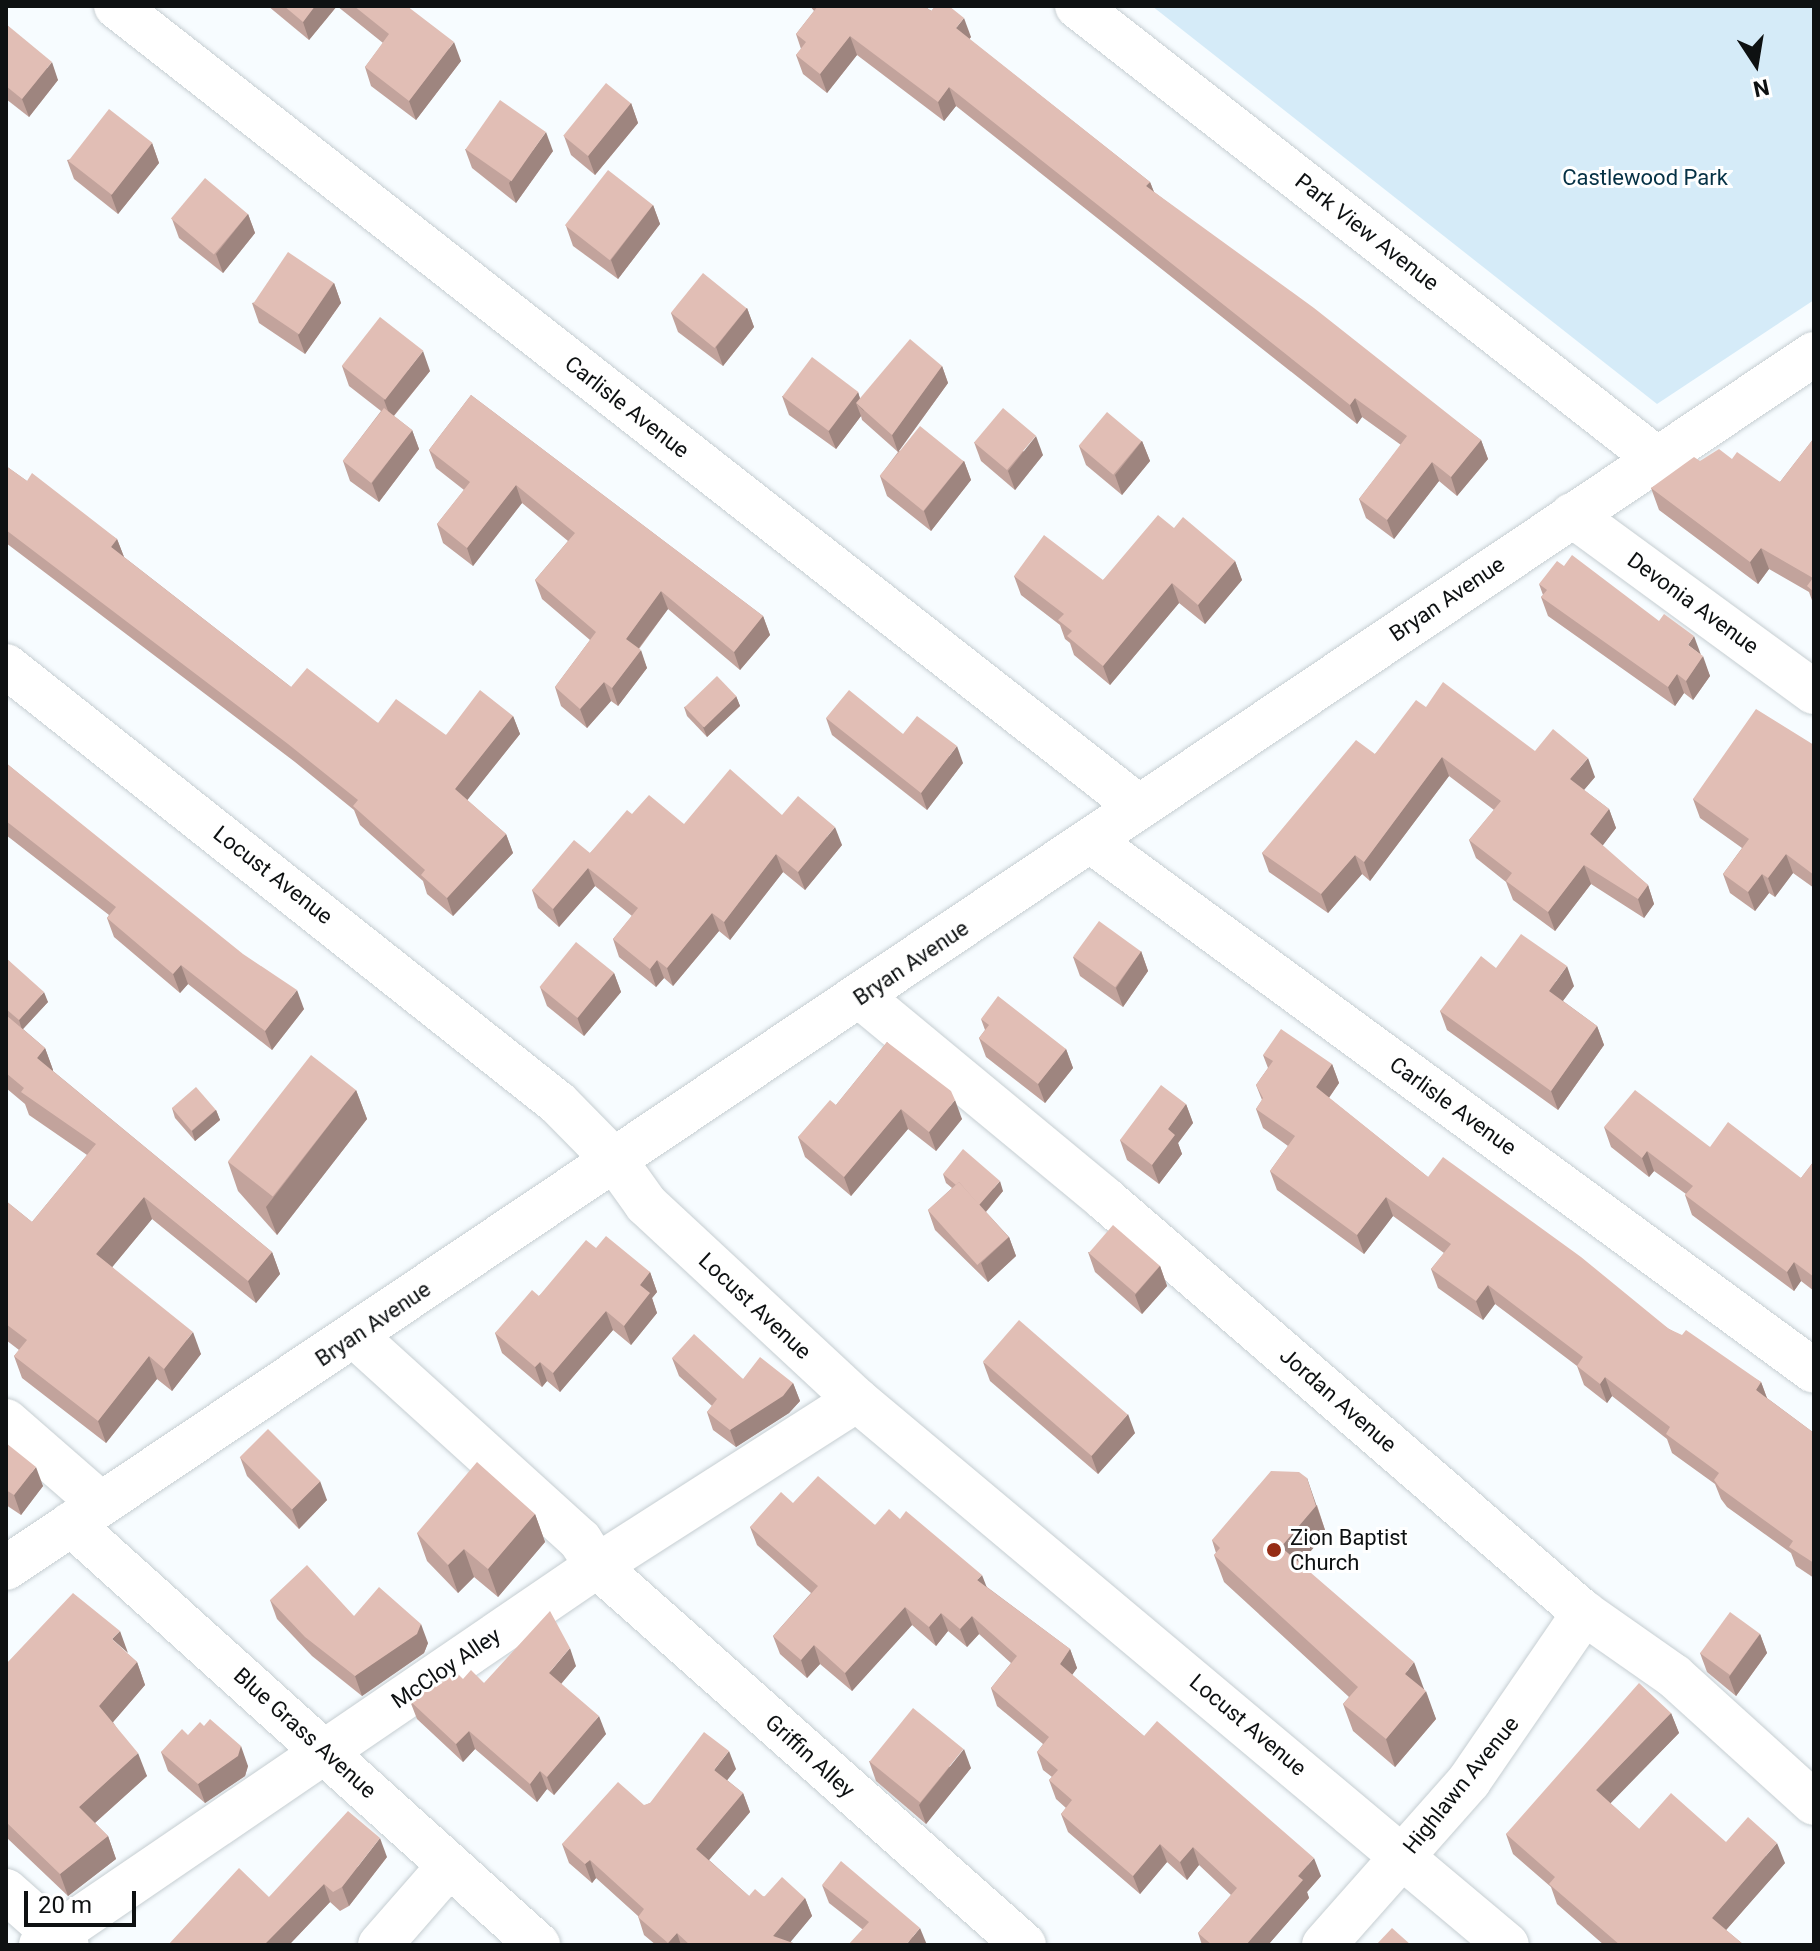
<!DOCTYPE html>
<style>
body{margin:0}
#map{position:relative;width:1820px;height:1951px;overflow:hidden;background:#f7fcff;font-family:Roboto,sans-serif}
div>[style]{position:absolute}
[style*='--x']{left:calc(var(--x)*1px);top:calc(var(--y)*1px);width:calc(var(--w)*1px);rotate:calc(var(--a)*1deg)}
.green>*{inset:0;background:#d5ebf8}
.roads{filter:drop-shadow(0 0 2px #c6ced2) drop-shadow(0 0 2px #c6ced2)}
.minor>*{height:44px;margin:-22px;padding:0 22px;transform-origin:22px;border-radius:22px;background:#fff}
.wall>*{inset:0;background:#c2a39c}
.shaded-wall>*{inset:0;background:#9e857f}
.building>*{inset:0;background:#e1beb5;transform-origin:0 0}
.dots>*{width:22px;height:22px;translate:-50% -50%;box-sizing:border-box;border:4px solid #fff;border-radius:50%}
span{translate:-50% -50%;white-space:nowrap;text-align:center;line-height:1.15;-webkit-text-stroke:6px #fff;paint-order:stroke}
.park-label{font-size:22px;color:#053145}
.street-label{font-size:22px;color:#0e1112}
.poi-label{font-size:22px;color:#0e1112}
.left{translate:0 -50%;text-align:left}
.frame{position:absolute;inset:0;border:8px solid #0e1112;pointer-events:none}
.north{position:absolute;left:1716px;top:24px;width:80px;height:80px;-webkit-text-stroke:6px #fff;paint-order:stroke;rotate:168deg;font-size:22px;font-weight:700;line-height:32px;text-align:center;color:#0e1112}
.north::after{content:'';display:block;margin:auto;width:28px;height:36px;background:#0e1112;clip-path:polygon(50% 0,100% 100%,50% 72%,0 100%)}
.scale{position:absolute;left:24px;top:1891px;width:112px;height:36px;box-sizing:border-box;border:4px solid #0e1112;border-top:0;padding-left:10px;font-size:24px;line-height:28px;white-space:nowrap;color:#0e1112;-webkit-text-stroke:6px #fff;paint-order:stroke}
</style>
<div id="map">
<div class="green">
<div style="clip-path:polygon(1152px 6px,1814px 6px,1814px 300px,1657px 404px)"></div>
</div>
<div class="roads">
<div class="minor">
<div style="--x:116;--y:6;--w:1299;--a:38.06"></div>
<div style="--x:1077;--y:6;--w:735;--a:37.98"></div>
<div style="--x:1572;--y:515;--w:300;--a:36.2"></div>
<div style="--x:6;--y:666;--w:704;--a:38.37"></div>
<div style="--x:558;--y:1103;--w:83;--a:45.5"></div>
<div style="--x:616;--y:1162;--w:52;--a:54.5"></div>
<div style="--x:646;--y:1204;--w:288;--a:42.9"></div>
<div style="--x:857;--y:1400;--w:848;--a:39.98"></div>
<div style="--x:1091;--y:841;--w:896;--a:36.24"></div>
<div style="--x:861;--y:997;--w:317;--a:39.6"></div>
<div style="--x:1105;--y:1199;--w:633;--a:40.84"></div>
<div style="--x:1584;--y:1613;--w:110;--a:35"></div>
<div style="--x:1674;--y:1676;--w:189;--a:42.2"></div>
<div style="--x:355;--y:1336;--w:304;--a:42.2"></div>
<div style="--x:580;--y:1540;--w:31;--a:57"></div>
<div style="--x:597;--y:1566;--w:571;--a:41.59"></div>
<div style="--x:6;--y:1421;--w:126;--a:41.1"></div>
<div style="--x:71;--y:1524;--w:629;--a:42.03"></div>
<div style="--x:6;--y:1568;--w:2178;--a:-33.88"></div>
<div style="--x:6;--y:1891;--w:81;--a:41.5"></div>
<div style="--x:41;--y:1945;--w:673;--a:-34.28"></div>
<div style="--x:597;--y:1566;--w:308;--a:-32.6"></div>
<div style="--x:380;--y:1945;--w:103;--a:-48.9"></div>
<div style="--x:1324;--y:1945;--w:219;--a:-48.5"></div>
<div style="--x:1469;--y:1781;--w:204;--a:-55.6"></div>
</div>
</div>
<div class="wall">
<div style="clip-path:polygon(268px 6px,337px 6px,309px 40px)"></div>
<div style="clip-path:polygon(337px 6px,407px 6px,461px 61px,416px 120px,371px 86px,365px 67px,383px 43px)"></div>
<div style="clip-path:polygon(810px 6px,924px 6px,971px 37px,969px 39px,1150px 182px,1154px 192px,1481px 440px,1488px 459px,1457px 496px,1439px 481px,1394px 539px,1366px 518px,1359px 499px,1401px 445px,1362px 417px,1357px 424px,956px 106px,944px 121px,857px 55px,827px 93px,803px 74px,796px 55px,801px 49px,796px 34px,814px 11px)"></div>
<div style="clip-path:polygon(6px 24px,58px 80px,29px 117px,6px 99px)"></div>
<div style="clip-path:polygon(631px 103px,638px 123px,595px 175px,571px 155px,564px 136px)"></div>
<div style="clip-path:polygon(152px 143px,159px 163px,118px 214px,74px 179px,67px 160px)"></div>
<div style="clip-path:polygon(465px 149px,553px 151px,516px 203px,472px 168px)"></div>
<div style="clip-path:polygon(653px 205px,660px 224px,618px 279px,573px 246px,566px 226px)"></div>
<div style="clip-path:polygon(248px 214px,255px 233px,223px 273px,179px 238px,172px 219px)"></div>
<div style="clip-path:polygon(334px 283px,341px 303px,305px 354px,259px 323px,252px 303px)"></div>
<div style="clip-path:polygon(747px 308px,754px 327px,723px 366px,678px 332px,671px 313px)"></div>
<div style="clip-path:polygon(342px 366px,430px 371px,394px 416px,412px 430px,419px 449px,379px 502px,350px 481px,343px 461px,381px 411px,349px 386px)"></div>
<div style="clip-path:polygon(942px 366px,948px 383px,899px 451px,964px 461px,971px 480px,931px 531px,887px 496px,880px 476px,898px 452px,862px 420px,861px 416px,836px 449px,789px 415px,782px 396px,858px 392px,860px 399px)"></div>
<div style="clip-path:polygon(471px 395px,763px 616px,770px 635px,740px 670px,668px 609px,639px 649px,647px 668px,618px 706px,611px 701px,587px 728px,561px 706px,555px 687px,590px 640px,542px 599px,535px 580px,568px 541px,522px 503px,473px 566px,443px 543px,437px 524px,464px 490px,436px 468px,429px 450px)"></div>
<div style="clip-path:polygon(1814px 438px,1814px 606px,1809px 592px,1769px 569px,1758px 584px,1659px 510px,1651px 488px,1700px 461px,1732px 459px,1780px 482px)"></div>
<div style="clip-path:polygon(1142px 441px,1150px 461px,1122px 495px,1086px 465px,1079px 446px)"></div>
<div style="clip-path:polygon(974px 442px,1043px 455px,1015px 490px,981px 461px)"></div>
<div style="clip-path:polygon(6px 466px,27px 481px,117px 539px,124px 557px,291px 687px,378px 723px,446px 735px,513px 716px,520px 734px,467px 800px,506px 834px,513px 853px,453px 916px,427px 894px,423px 881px,360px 825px,354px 810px,295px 762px,6px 543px)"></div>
<div style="clip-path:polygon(1174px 528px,1235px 561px,1242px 580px,1205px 624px,1179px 603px,1110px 685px,1074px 655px,1070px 643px,1065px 639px,1060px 625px,1021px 595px,1014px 576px,1103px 580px)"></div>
<div style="clip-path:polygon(1539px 584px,1701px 655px,1710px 676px,1693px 700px,1684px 693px,1675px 706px,1548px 616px,1541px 597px,1543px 595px)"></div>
<div style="clip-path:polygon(736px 696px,740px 706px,707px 737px,687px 716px,684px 707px)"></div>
<div style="clip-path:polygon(1426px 707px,1595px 777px,1584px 790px,1609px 809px,1616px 828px,1602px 846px,1648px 885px,1654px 904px,1644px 918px,1591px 884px,1555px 931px,1513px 900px,1506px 882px,1476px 858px,1469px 840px,1494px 810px,1449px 776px,1370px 881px,1362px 874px,1328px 913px,1269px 872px,1262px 853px,1375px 754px)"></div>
<div style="clip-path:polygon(826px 718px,903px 734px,963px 763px,927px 810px,832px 735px)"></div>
<div style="clip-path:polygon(1814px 745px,1814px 888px,1793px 873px,1775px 897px,1769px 893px,1755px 911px,1730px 893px,1723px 874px,1742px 848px,1700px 818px,1693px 799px)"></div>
<div style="clip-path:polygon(6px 763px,304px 1009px,272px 1050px,188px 984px,180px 993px,114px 937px,107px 918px,109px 915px,6px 835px)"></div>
<div style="clip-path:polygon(632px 814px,684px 824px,782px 815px,842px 845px,805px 890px,783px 872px,730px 940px,719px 931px,673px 986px,664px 978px,656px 987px,619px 957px,613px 939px,632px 916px,595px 886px,559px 927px,538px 908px,532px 890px,590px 853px)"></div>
<div style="clip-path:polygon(1141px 951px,1148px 971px,1123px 1007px,1080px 976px,1073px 957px)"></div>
<div style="clip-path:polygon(6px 958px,48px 1002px,23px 1029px,45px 1048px,53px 1070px,53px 1071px,272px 1252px,280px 1274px,256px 1303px,152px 1219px,112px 1267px,201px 1354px,172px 1391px,157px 1379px,106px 1443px,22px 1378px,14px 1356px,19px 1350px,6px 1340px,6px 1201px,32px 1222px,87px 1155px,29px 1115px,25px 1104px,6px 1088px)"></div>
<div style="clip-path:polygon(1496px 968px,1574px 986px,1563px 1001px,1597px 1026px,1604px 1045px,1558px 1110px,1447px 1030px,1440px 1011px)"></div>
<div style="clip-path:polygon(614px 973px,621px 992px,584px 1036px,547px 1006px,540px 987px)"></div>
<div style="clip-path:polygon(981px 1019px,1066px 1049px,1073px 1068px,1045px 1103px,986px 1057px,979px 1038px,985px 1030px)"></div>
<div style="clip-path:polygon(887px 1042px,962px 1119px,936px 1151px,908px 1129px,851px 1196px,805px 1157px,798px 1137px,836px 1105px)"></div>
<div style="clip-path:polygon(1263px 1055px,1332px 1064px,1339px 1083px,1329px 1098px,1428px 1177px,1669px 1329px,1761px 1382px,1767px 1398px,1814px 1433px,1814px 1578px,1796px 1566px,1791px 1553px,1727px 1507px,1721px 1499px,1715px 1484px,1672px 1453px,1667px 1439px,1612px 1396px,1607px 1403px,1584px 1385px,1577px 1366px,1495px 1304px,1483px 1320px,1438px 1288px,1431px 1269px,1444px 1253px,1393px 1216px,1364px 1254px,1277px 1190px,1270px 1171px,1288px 1146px,1263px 1128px,1256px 1109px,1262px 1100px,1256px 1085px,1268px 1068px)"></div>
<div style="clip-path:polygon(356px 1090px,367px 1119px,277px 1235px,238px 1191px,228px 1162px)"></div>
<div style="clip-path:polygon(1186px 1104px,1193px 1123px,1178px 1143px,1182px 1154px,1159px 1184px,1127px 1160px,1120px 1140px)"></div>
<div style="clip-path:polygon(172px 1108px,216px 1110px,220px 1120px,195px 1141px,175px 1118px)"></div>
<div style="clip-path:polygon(1604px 1127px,1710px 1147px,1801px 1178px,1814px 1161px,1814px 1291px,1801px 1281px,1794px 1291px,1692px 1215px,1685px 1195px,1686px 1194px,1654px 1171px,1649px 1177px,1611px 1147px)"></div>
<div style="clip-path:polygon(943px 1174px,1003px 1191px,986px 1212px,1009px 1237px,1016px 1256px,988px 1282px,935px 1230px,928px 1210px,952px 1188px,946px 1183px)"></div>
<div style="clip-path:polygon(596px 1248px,650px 1272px,657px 1292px,652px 1298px,657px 1313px,631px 1345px,613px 1330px,560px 1392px,547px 1381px,542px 1387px,502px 1353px,495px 1333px)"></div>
<div style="clip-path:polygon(1088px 1252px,1160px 1266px,1167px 1286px,1142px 1314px,1095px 1272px)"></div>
<div style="clip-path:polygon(672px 1358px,743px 1379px,793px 1383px,800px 1401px,789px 1413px,736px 1447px,713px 1430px,707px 1412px,712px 1406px,679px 1376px)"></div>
<div style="clip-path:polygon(983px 1362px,1135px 1433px,1098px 1474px,990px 1381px)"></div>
<div style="clip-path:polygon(6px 1443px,43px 1486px,21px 1515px,6px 1505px)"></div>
<div style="clip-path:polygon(240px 1457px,327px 1500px,299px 1529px,247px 1476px)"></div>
<div style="clip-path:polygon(793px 1503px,875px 1525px,900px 1519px,987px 1587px,1070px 1649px,1077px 1668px,1072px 1675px,1144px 1736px,1321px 1876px,1307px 1892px,1309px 1898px,1268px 1945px,1202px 1945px,1198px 1933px,1231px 1895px,1199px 1865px,1187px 1880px,1167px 1862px,1140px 1894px,1068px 1832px,1061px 1814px,1066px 1808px,1056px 1799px,1049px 1780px,1052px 1777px,1043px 1770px,1037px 1752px,1043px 1744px,997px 1706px,991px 1688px,1011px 1663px,979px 1634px,967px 1647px,948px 1631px,936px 1646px,912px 1625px,852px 1691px,820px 1664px,807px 1678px,780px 1654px,773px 1636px,811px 1593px,757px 1545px,750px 1527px)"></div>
<div style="clip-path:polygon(1317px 1505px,1326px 1533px,1300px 1564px,1424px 1689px,1436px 1719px,1395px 1767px,1353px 1731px,1343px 1704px,1349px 1697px,1224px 1582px,1214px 1555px,1216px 1553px,1212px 1540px)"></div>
<div style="clip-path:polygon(535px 1514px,545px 1542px,498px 1597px,474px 1577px,458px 1593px,427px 1561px,417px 1533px)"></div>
<div style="clip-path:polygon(270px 1600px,354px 1616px,428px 1643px,424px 1653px,362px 1696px,312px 1656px,277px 1619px)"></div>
<div style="clip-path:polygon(1760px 1634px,1767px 1653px,1736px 1696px,1707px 1672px,1700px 1653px)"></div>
<div style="clip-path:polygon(128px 1654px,137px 1662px,145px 1685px,113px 1722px,147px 1776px,95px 1823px,108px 1836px,116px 1859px,68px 1896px,6px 1837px,6px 1664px)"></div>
<div style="clip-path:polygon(576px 1666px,561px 1684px,606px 1734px,554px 1795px,547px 1789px,537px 1802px,475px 1749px,463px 1762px,417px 1719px,410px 1701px,463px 1679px,484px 1683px)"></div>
<div style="clip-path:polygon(1671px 1713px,1679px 1733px,1610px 1803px,1639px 1829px,1726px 1842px,1785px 1863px,1726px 1930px,1744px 1945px,1604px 1945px,1557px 1904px,1551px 1887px,1513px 1854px,1506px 1834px)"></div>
<div style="clip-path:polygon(204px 1726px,248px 1766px,245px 1776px,205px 1803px,168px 1771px,161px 1752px)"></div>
<div style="clip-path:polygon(869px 1761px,971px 1768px,926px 1824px,876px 1781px)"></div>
<div style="clip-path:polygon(736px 1769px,727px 1780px,743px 1793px,750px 1812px,709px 1860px,749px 1896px,805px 1898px,812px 1916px,790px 1942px,799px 1945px,656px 1945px,644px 1935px,638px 1916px,596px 1878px,592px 1883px,569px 1863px,562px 1844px,650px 1803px)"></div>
<div style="clip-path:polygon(387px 1857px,349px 1906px,340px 1911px,330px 1902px,289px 1945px,168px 1945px,269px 1897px)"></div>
<div style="clip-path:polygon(822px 1885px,927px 1945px,862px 1929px,829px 1903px)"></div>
</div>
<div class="shaded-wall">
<div style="clip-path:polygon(315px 6px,337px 6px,309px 40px,303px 22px)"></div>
<div style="clip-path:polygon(964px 18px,971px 37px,963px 47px,956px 28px)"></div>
<div style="clip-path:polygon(850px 36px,857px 55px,827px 93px,820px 74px)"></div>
<div style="clip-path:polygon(454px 42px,461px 61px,416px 120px,409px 101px)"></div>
<div style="clip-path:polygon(52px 62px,58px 80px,29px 117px,22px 99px)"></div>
<div style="clip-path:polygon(949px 87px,956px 106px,944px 121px,938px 102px)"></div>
<div style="clip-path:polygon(631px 103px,638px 123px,595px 175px,588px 156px)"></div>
<div style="clip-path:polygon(546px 132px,553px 151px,516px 203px,509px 183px)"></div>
<div style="clip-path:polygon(152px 143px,159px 163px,118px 214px,111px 195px)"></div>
<div style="clip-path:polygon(1150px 182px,1157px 200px,1146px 186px)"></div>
<div style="clip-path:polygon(653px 205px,660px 224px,618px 279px,611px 260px)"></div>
<div style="clip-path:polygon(248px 214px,255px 233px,223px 273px,216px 254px)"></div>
<div style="clip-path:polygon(334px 283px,341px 303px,305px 354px,298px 335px)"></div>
<div style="clip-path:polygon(747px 308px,754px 327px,723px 366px,716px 347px)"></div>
<div style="clip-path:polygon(423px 351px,430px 371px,391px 419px,384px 400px)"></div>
<div style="clip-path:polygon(942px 366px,948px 383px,898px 452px,892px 435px)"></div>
<div style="clip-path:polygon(858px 392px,864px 411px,856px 403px,861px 416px,836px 449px,828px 430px)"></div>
<div style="clip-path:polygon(1355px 398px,1362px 417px,1357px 424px,1350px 405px)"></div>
<div style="clip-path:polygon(412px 430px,419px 449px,379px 502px,372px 483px)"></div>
<div style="clip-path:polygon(1036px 436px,1043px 455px,1015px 490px,1008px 471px)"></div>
<div style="clip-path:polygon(1481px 440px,1488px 459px,1457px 496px,1451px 477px)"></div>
<div style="clip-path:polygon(1142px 441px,1150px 461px,1122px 495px,1115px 475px)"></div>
<div style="clip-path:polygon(964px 461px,971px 480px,931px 531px,924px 511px)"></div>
<div style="clip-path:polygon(1432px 462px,1439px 481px,1394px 539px,1387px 520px)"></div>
<div style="clip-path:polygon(516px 485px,522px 503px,473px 566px,467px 548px)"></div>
<div style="clip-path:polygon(117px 539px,124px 557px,111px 547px)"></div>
<div style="clip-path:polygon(1761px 548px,1769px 569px,1758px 584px,1750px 562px)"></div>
<div style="clip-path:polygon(1235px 561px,1242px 580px,1205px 624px,1198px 605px)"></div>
<div style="clip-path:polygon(1172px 583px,1179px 603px,1110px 685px,1103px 666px)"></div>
<div style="clip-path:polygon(661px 591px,668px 609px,632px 657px,626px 639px)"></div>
<div style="clip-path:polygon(763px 616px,770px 635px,740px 670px,734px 652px)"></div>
<div style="clip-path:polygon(1694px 636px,1701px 655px,1688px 645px)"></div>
<div style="clip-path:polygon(641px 650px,647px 668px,618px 706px,612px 688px)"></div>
<div style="clip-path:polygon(1703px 656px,1710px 676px,1693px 700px,1686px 681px)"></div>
<div style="clip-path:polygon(1677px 674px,1684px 693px,1675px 706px,1668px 687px)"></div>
<div style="clip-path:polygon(604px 682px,611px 701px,587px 728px,580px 709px)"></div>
<div style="clip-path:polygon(736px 696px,740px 706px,707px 737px,703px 727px)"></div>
<div style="clip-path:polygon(513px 716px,520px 734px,461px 808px,455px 789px)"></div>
<div style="clip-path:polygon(957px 746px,963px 763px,927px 810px,921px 793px)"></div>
<div style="clip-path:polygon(1442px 757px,1449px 776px,1370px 881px,1364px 862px)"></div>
<div style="clip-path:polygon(1588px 758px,1595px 777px,1577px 798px,1570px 779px)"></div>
<div style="clip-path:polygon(1609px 809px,1616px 828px,1597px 853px,1590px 834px)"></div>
<div style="clip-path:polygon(835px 827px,842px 845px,805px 890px,798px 872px)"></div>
<div style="clip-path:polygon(506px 834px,513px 853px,453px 916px,447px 898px)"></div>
<div style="clip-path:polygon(776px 854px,783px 872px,730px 940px,724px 922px)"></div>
<div style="clip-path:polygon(1786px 854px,1793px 873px,1775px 897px,1768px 878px)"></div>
<div style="clip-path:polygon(1355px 855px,1362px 874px,1328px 913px,1321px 894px)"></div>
<div style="clip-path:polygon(1584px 865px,1591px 884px,1555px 931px,1548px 912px)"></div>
<div style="clip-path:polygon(588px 868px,595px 886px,559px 927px,553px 909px)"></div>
<div style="clip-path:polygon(1762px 874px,1769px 893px,1755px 911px,1748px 892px)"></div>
<div style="clip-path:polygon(1648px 885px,1654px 904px,1644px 918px,1638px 899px)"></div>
<div style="clip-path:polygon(712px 913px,719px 931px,673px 986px,667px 968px)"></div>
<div style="clip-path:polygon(1141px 951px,1148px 971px,1123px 1007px,1116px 988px)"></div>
<div style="clip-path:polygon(657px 960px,664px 978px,656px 987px,650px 969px)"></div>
<div style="clip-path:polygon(181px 965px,188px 984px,180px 993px,173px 974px)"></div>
<div style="clip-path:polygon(1567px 966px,1574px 986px,1556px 1010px,1549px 991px)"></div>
<div style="clip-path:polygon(614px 973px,621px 992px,584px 1036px,577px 1017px)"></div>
<div style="clip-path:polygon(297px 990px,304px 1009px,272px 1050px,265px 1031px)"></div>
<div style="clip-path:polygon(44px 992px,48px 1002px,22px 1030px,19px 1020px)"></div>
<div style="clip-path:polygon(1597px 1026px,1604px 1045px,1558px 1110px,1551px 1091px)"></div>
<div style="clip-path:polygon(45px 1048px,53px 1070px,45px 1081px,37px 1058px)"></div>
<div style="clip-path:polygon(1066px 1049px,1073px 1068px,1045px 1103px,1038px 1084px)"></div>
<div style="clip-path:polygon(1332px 1064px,1339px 1083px,1323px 1106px,1316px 1087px)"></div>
<div style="clip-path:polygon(356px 1090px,367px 1119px,277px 1235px,266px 1207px)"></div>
<div style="clip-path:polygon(955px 1100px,962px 1119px,936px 1151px,929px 1132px)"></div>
<div style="clip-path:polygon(1186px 1104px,1193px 1123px,1178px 1143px,1182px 1154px,1159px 1184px,1152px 1165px,1168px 1129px)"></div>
<div style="clip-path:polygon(901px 1109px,908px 1129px,851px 1196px,844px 1177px)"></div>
<div style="clip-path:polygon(216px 1110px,220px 1120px,195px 1141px,192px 1131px)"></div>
<div style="clip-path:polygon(1647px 1151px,1654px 1171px,1649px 1177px,1642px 1158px)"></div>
<div style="clip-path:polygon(1000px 1181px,1003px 1191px,983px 1215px,979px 1205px)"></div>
<div style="clip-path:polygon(144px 1197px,152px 1219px,104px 1277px,96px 1254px)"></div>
<div style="clip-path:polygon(1386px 1197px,1393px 1216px,1364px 1254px,1357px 1235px)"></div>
<div style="clip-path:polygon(1009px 1237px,1016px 1256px,988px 1282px,981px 1263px)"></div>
<div style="clip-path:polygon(272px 1252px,280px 1274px,256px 1303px,248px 1281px)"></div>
<div style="clip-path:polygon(1794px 1262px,1801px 1281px,1794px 1291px,1787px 1272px)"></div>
<div style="clip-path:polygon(1160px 1266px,1167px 1286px,1142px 1314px,1135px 1295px)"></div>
<div style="clip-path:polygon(650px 1272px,657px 1292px,652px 1298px,657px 1313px,631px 1345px,624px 1326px,640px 1285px)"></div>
<div style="clip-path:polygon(1488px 1285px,1495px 1304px,1483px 1320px,1476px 1301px)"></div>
<div style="clip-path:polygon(606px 1311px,613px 1330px,560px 1392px,553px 1373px)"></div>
<div style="clip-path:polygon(193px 1332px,201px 1354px,172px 1391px,164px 1369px)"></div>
<div style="clip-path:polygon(149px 1356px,157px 1379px,106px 1443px,98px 1421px)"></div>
<div style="clip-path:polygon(540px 1362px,547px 1381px,542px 1387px,535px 1367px)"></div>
<div style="clip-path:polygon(1605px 1377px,1612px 1396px,1607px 1403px,1600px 1384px)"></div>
<div style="clip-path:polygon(1761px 1382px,1768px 1401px,1756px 1390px)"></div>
<div style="clip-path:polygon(793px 1383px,800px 1401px,789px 1413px,736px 1447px,730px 1430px)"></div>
<div style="clip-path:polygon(1128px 1414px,1135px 1433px,1098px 1474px,1091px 1455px)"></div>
<div style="clip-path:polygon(36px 1467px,43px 1486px,21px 1515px,14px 1495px)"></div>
<div style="clip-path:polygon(1307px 1478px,1326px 1533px,1290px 1575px,1281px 1547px)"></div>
<div style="clip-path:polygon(320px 1481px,327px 1500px,299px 1529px,292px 1509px)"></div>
<div style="clip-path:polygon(535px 1514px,545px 1542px,498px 1597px,488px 1569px)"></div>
<div style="clip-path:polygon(464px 1549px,474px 1577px,458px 1593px,448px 1565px)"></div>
<div style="clip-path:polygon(982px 1575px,989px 1593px,977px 1580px)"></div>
<div style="clip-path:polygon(905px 1607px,912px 1625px,852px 1691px,845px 1673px)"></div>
<div style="clip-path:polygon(941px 1613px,948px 1631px,936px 1646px,929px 1627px)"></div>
<div style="clip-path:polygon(972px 1616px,979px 1634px,967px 1647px,960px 1629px)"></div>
<div style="clip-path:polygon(421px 1624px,428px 1643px,424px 1653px,362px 1696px,355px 1676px)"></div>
<div style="clip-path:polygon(120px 1631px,128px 1653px,112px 1639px)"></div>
<div style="clip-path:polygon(1760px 1634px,1767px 1653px,1736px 1696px,1729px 1677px)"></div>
<div style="clip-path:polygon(814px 1645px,820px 1664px,807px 1678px,801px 1660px)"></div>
<div style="clip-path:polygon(570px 1648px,576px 1666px,555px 1691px,549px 1673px)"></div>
<div style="clip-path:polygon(1070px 1649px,1077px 1668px,1067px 1682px,1060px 1664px)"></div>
<div style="clip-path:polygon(137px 1662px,145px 1685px,107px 1729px,99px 1706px)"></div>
<div style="clip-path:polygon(1414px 1662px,1424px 1689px,1415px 1701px,1405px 1674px)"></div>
<div style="clip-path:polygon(1426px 1691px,1436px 1719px,1395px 1767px,1386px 1739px)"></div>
<div style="clip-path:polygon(1671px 1713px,1679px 1733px,1603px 1811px,1596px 1790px)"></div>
<div style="clip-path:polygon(599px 1716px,606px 1734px,554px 1795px,547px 1777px)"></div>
<div style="clip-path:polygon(469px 1731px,475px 1749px,463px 1762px,456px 1744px)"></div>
<div style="clip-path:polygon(241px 1746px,248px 1766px,245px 1776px,205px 1803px,198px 1784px)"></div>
<div style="clip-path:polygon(964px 1749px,971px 1768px,926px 1824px,919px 1805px)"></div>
<div style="clip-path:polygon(729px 1751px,736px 1769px,721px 1788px,714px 1770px)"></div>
<div style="clip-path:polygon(138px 1753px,147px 1776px,87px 1830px,79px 1807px)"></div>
<div style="clip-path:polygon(540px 1771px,547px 1789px,537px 1802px,530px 1784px)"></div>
<div style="clip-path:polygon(743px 1793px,750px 1812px,703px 1867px,696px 1849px)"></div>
<div style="clip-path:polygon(108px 1836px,116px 1859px,68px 1896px,60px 1874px)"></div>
<div style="clip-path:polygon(380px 1838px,387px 1857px,349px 1906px,342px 1887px)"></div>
<div style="clip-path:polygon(1777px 1843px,1785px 1863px,1719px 1938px,1712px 1918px)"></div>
<div style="clip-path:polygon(1160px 1844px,1167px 1862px,1140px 1894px,1133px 1876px)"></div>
<div style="clip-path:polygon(1193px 1847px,1199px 1865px,1187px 1880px,1180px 1862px)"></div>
<div style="clip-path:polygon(1314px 1858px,1321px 1876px,1307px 1892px,1309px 1898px,1268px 1945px,1246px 1945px,1298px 1876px)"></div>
<div style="clip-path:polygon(590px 1860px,596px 1878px,592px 1883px,585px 1864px)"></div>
<div style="clip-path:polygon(324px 1884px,330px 1902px,289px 1945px,264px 1945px)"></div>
<div style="clip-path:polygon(805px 1898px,812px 1916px,788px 1945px,773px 1936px)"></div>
<div style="clip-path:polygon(920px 1928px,927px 1945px,906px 1945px)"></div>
<div style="clip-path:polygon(677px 1933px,681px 1945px,668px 1945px,668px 1943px)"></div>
</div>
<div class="building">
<div style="clip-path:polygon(284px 6px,315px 6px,303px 22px)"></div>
<div style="clip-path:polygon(354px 6px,407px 6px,454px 42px,409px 101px,365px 67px,389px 34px)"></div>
<div style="clip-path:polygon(818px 6px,924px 6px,931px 11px,935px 6px,949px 6px,964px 18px,956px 28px,1150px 182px,1146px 186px,1314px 308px,1481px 440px,1451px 477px,1432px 462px,1387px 520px,1359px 499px,1407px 436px,1355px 398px,1350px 405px,949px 87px,938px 102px,850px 36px,820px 74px,796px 55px,806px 42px,796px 34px)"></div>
<div style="clip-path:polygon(6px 24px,52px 62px,22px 99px,6px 86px)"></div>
<div style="left:606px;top:83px;width:32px;height:68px;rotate:39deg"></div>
<div style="left:500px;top:100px;width:56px;height:60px;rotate:35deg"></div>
<div style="left:109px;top:109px;width:55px;height:66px;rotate:38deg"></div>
<div style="left:608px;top:170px;width:57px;height:70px;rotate:38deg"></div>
<div style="left:205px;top:178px;width:56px;height:53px;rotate:40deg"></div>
<div style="left:288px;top:252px;width:55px;height:62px;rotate:34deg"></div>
<div style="left:703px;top:273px;width:56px;height:51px;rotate:39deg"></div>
<div style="left:380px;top:317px;width:55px;height:62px;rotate:38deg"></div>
<div style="clip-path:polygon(910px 339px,942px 366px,892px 435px,856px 403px)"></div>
<div style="left:812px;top:357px;width:58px;height:49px;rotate:37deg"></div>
<div style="clip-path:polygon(471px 395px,763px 616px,734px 652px,661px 591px,626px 639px,641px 650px,612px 688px,604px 682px,580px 709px,555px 687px,596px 632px,535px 580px,575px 533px,516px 485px,467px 548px,437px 524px,470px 482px,429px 450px)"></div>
<div style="left:384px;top:408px;width:36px;height:67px;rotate:38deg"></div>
<div style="left:1003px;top:408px;width:43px;height:45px;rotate:40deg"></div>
<div style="left:1107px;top:412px;width:45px;height:44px;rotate:40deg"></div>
<div style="left:920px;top:426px;width:56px;height:64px;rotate:39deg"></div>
<div style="clip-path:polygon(1814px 438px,1814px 592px,1807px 586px,1813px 578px,1761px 548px,1750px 562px,1651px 488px,1694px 457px,1700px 461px,1719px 449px,1732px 459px,1737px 452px,1780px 482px)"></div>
<div style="clip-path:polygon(6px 466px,27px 481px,32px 473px,117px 539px,111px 547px,291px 687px,307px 668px,378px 723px,396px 699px,446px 735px,480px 690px,513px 716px,455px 789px,506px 834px,447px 898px,421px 875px,425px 870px,353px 806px,358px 800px,288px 744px,6px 530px)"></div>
<div style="clip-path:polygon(1158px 515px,1174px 528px,1183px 517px,1235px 561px,1198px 605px,1172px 583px,1103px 666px,1067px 636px,1072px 631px,1058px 620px,1064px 614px,1014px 576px,1044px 535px,1103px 580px)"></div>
<div style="clip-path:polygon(1572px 555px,1659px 621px,1664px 614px,1694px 636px,1688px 645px,1703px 656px,1686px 681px,1677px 674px,1668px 687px,1541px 597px,1547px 590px,1539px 584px,1557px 561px,1564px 566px)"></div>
<div style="left:717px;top:676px;width:28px;height:45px;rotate:46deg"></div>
<div style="clip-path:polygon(1443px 682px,1535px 751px,1553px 729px,1588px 758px,1570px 779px,1609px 809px,1590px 834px,1648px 885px,1638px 899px,1584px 865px,1548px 912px,1506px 881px,1512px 873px,1469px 840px,1501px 801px,1442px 757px,1364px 862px,1355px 855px,1321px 894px,1262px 853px,1356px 740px,1375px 754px,1416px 700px,1426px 707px)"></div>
<div style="clip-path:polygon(849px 690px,903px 734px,917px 716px,957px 746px,921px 793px,826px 718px)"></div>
<div style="clip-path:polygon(1756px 709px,1814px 745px,1814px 875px,1786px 854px,1768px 878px,1762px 874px,1748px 892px,1723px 874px,1749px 839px,1693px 799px)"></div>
<div style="clip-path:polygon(6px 763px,243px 954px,297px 990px,265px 1031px,181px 965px,173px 974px,107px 918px,116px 907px,6px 821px)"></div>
<div style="clip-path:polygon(730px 769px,782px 815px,798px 796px,835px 827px,798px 872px,776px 854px,724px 922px,712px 913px,667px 968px,657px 960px,650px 969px,613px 939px,638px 908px,588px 868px,553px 909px,532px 890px,574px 840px,590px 853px,627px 810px,632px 814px,649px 795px,684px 824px)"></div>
<div style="left:1099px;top:921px;width:52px;height:44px;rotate:36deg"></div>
<div style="clip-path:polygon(1521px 934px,1567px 966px,1549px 991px,1597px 1026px,1551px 1091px,1440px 1011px,1481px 956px,1496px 968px)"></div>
<div style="left:576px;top:942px;width:49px;height:58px;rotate:39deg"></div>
<div style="clip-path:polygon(6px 958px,44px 992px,19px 1020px,6px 1009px)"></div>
<div style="clip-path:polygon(998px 996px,1066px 1049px,1038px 1084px,979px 1038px,989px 1025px,981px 1019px)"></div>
<div style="clip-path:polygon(6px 1015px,45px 1048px,37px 1058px,272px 1252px,248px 1281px,144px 1197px,96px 1254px,193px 1332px,164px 1369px,149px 1356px,98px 1421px,14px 1356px,27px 1340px,6px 1324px,6px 1201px,32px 1222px,96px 1144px,21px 1092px,24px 1088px,6px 1073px)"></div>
<div style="clip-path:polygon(1281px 1029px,1332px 1064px,1316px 1087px,1428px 1177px,1443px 1157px,1581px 1257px,1669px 1329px,1682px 1335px,1686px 1330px,1761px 1382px,1756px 1390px,1814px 1433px,1814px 1563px,1789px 1547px,1793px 1541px,1720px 1488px,1714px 1480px,1719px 1473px,1666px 1434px,1670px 1427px,1605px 1377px,1600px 1384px,1577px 1366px,1583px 1357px,1488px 1285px,1476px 1301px,1431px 1269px,1451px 1244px,1386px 1197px,1357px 1235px,1270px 1171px,1295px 1136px,1256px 1109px,1263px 1098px,1256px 1085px,1273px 1061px,1263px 1055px)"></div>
<div style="clip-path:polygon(887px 1042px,951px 1091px,955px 1100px,929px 1132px,901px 1109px,844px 1177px,798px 1137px,830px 1100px,836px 1105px)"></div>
<div style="left:311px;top:1055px;width:57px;height:135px;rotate:38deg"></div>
<div style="clip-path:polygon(1161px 1085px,1186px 1104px,1168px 1129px,1175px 1135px,1152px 1165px,1120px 1140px)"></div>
<div style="left:196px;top:1087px;width:30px;height:32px;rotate:49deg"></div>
<div style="clip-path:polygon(1635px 1090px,1710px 1147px,1728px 1122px,1801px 1178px,1814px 1161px,1814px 1277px,1794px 1262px,1787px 1272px,1685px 1195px,1693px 1186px,1647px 1151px,1642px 1158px,1604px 1127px)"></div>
<div style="clip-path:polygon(963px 1149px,1000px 1181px,979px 1205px,959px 1182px,956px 1185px,943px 1174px)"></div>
<div style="left:959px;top:1182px;width:74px;height:42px;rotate:48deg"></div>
<div style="left:1113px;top:1225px;width:62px;height:37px;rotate:41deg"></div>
<div style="clip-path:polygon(606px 1236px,650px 1272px,640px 1285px,650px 1293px,624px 1326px,606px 1311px,553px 1373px,540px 1362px,535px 1367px,495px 1333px,532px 1290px,539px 1296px,586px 1240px,596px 1248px)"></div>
<div style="left:1019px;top:1320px;width:144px;height:55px;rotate:41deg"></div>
<div style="clip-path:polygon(694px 1334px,743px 1379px,760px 1357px,793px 1383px,783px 1396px,730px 1430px,707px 1412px,717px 1399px,672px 1358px)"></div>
<div style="left:268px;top:1429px;width:74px;height:40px;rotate:45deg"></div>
<div style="clip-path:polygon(6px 1443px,36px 1467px,14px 1495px,6px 1490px)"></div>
<div style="clip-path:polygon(477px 1462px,535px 1514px,488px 1569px,464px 1549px,448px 1565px,417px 1533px)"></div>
<div style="clip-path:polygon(1271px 1471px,1299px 1472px,1307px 1478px,1316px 1506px,1281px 1547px,1414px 1662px,1405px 1674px,1426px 1691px,1386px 1739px,1343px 1704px,1358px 1687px,1214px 1555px,1220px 1548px,1212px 1540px)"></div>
<div style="clip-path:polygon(818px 1476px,875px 1525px,889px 1509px,900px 1519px,906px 1511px,982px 1575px,977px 1580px,1070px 1649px,1060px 1664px,1144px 1736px,1157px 1721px,1314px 1858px,1298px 1876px,1303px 1880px,1246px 1945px,1212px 1945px,1198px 1933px,1237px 1888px,1193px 1847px,1180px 1862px,1160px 1844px,1133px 1876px,1061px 1814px,1072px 1800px,1049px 1780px,1058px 1770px,1037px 1752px,1049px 1737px,991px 1688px,1017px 1656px,972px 1616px,960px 1629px,941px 1613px,929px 1627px,905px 1607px,845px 1673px,814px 1645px,801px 1660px,773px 1636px,818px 1586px,750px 1527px,781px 1492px,793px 1503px)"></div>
<div style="clip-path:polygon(307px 1565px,354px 1616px,379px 1587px,421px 1624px,417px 1634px,355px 1676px,305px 1637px,270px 1600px)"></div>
<div style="clip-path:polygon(73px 1593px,120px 1631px,112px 1639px,137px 1662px,99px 1706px,138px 1753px,79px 1807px,108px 1836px,60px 1874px,6px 1822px,6px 1664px)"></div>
<div style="clip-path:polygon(550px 1611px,570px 1648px,549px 1673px,599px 1716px,547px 1777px,540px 1771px,530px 1784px,469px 1731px,456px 1744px,410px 1701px,455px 1671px,463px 1679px,471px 1670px,484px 1683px)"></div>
<div style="left:1730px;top:1612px;width:37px;height:51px;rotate:36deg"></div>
<div style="clip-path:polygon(1639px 1683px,1671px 1713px,1596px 1790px,1639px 1829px,1671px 1793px,1726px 1842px,1748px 1817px,1777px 1843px,1712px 1918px,1744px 1945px,1620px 1945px,1549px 1884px,1555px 1877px,1506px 1834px)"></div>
<div style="left:913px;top:1708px;width:65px;height:69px;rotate:39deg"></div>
<div style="clip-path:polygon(210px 1719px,241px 1746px,238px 1756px,198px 1784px,161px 1752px,182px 1729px,188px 1735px,200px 1722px,204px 1726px)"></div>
<div style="clip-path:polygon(704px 1732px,729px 1751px,714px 1770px,743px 1793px,696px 1849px,749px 1896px,755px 1889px,764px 1897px,782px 1877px,805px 1898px,773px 1936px,799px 1945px,690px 1945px,677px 1933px,668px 1943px,638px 1917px,644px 1909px,590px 1860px,585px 1864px,562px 1844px,618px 1782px,644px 1805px,650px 1803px)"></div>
<div style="clip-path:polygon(348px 1811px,380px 1838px,342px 1887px,333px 1892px,324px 1884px,264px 1945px,168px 1945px,239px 1868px,269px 1897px)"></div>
<div style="clip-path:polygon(841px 1861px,920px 1928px,906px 1945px,848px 1945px,869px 1922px,822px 1885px)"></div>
<div style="clip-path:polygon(1392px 1928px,1411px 1945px,1376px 1945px)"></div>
</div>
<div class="dots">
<div style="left:1274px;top:1550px;background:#962d16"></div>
</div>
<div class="park-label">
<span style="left:1645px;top:178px">Castlewood Park</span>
</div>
<div class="street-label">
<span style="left:1367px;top:232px;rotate:38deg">Park View Avenue</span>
<span style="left:627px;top:407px;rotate:38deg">Carlisle Avenue</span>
<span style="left:1447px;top:599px;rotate:-34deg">Bryan Avenue</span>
<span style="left:1693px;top:603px;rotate:36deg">Devonia Avenue</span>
<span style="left:273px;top:875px;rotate:38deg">Locust Avenue</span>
<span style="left:911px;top:963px;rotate:-34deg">Bryan Avenue</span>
<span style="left:1453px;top:1106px;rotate:36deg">Carlisle Avenue</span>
<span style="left:755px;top:1306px;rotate:43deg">Locust Avenue</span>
<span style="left:373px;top:1324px;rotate:-34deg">Bryan Avenue</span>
<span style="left:1338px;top:1400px;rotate:41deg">Jordan Avenue</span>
<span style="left:446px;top:1668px;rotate:-34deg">McCloy Alley</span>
<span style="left:1248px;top:1725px;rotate:40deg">Locust Avenue</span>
<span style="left:305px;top:1733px;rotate:42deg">Blue Grass Avenue</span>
<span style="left:810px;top:1756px;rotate:42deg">Griffin Alley</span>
<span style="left:1461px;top:1785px;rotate:-51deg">Highlawn Avenue</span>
</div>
<div class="poi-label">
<span class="left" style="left:1290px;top:1550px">Zion Baptist<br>Church</span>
</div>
<div class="frame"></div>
<div class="north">N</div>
<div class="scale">20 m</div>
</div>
